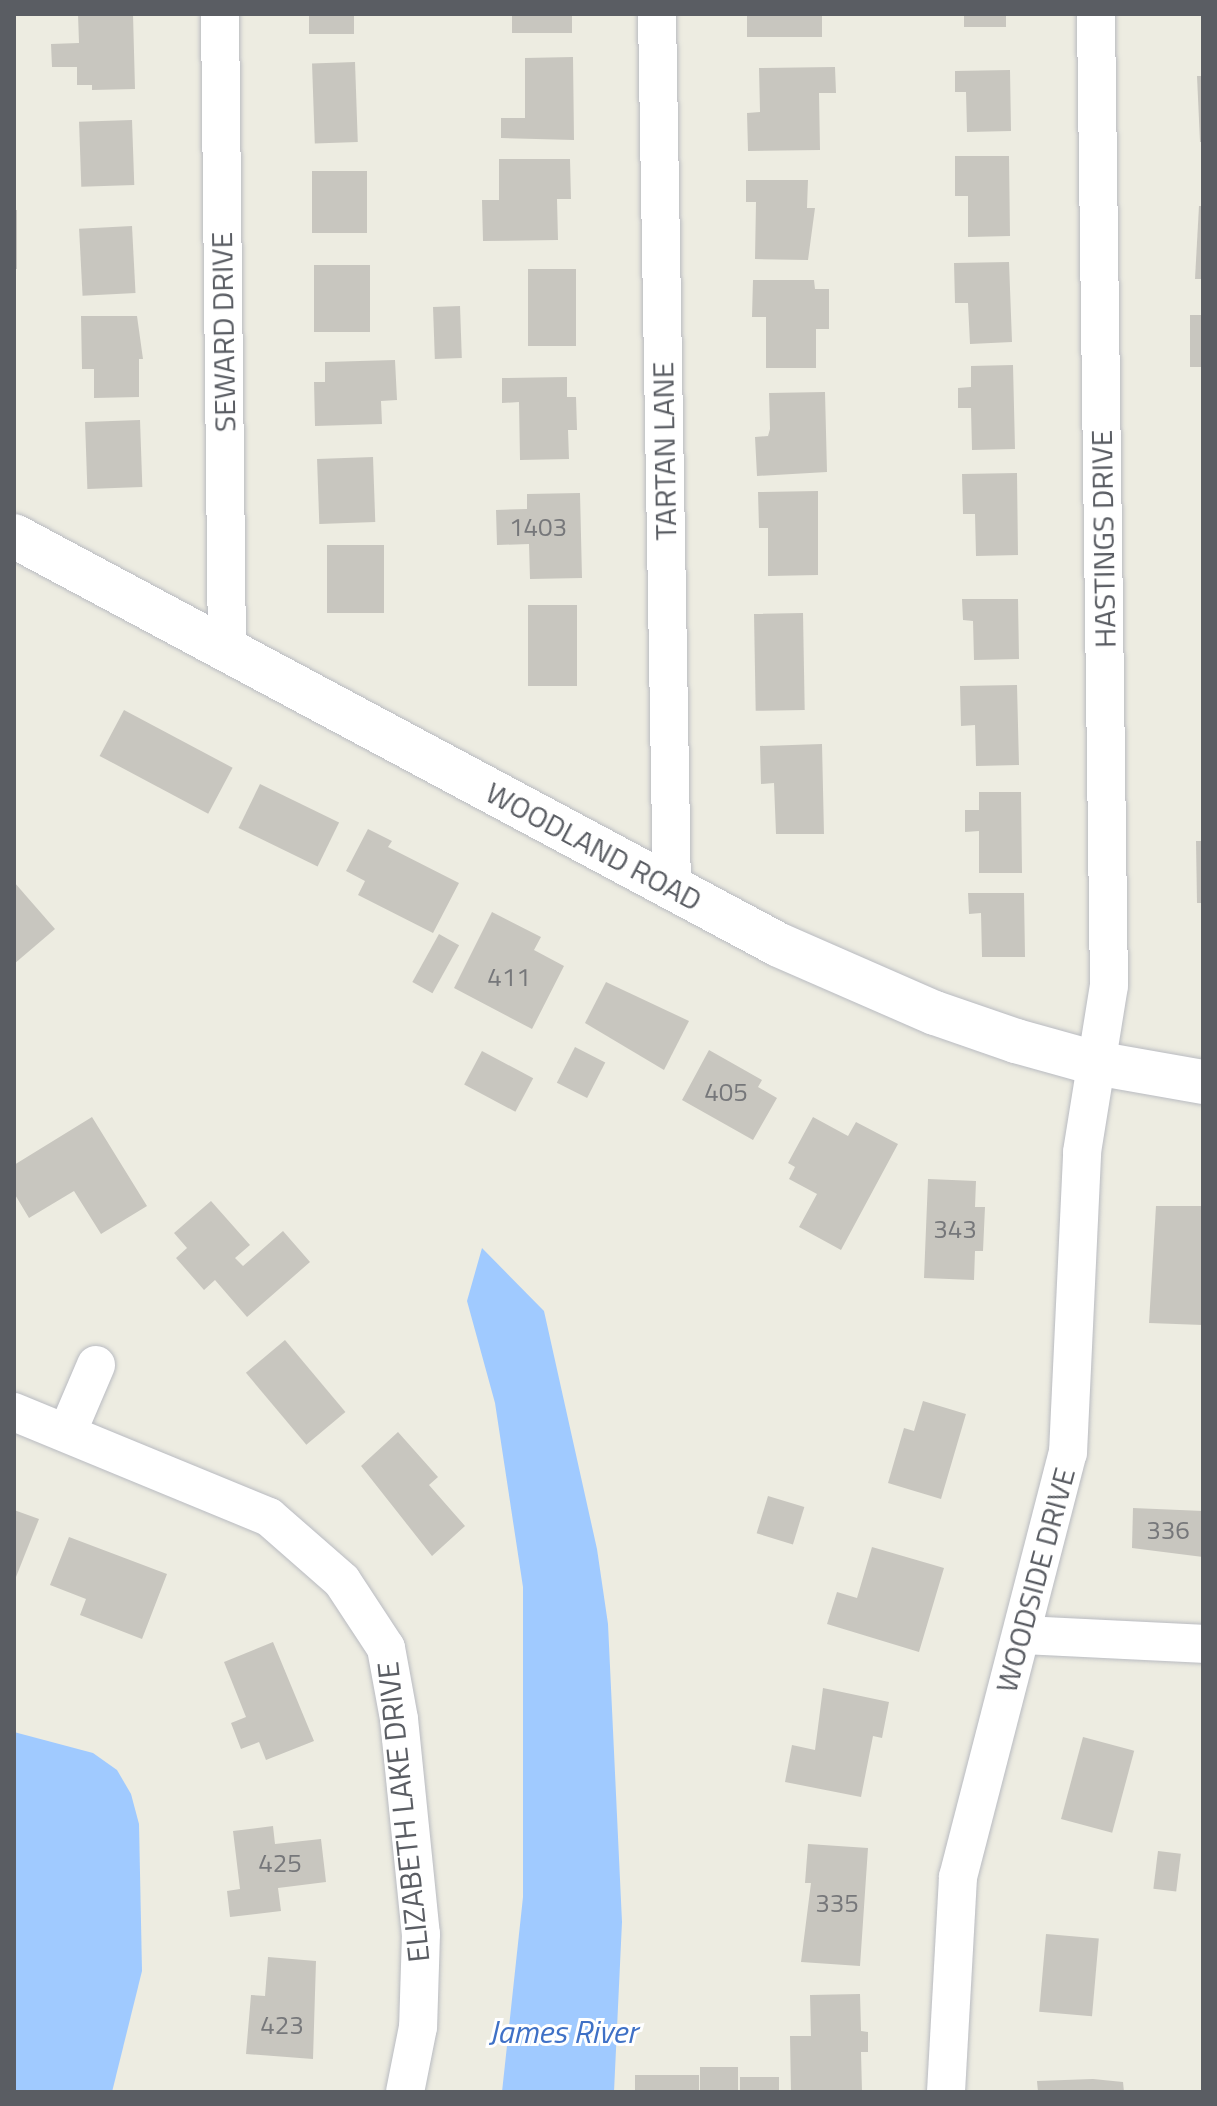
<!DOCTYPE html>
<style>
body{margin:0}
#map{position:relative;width:1217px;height:2106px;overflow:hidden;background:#edece1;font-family:"Titillium Web",sans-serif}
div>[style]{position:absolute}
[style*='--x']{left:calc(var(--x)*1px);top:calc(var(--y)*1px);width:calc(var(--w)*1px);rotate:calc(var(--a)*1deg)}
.water>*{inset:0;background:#a0caff}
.building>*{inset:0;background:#c8c6bf;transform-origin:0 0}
.roads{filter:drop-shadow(0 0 2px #b9bbc1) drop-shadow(0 0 2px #b9bbc1)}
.minor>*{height:38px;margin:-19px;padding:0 19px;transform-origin:19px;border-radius:19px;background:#fff}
.secondary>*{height:44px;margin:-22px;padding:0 22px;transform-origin:22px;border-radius:22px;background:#fff}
span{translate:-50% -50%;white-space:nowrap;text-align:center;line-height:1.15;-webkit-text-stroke:6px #fff;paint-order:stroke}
.number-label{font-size:26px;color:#76777a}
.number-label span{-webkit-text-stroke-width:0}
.street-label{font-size:30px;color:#5a5d63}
.water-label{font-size:32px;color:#3f71c6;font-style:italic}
.frame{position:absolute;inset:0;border:16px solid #5a5d63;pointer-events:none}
</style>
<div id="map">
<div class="water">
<div style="clip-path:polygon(482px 1248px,544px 1311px,597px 1549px,608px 1624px,622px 1922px,614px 2092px,502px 2092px,523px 1897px,523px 1587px,495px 1403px,467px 1301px)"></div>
<div style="clip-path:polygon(14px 1732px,93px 1753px,117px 1770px,131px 1794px,139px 1824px,142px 1971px,112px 2092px,14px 2092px)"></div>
</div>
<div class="building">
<div style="clip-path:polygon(78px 14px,133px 14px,135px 89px,92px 90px,92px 85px,77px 85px,77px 67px,52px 67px,51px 44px,79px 43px)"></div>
<div style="left:309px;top:14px;width:45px;height:20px"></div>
<div style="left:512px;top:14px;width:60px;height:19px"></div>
<div style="left:747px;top:14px;width:75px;height:23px"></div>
<div style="left:964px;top:14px;width:42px;height:13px"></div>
<div style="clip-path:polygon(573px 57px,574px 140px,501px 138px,501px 118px,525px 118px,525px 58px)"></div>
<div style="left:355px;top:62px;width:80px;height:43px;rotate:88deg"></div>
<div style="clip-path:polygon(835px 67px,836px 93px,819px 93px,820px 150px,748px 151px,747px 113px,760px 112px,759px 68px)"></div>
<div style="clip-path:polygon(1010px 70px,1011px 131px,967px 132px,966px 92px,955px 92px,955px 71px)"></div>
<div style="clip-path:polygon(1197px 76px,1203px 76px,1203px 142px,1200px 142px)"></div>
<div style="left:132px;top:120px;width:65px;height:53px;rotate:88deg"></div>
<div style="clip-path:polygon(955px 156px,1009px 156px,1010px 236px,968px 237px,968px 196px,955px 196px)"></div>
<div style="clip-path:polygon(499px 159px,570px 159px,571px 199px,557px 199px,558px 240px,483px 241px,482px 200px,499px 200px)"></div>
<div style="left:312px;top:171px;width:55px;height:62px"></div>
<div style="clip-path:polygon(746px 180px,808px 180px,807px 208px,815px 208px,808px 260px,755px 259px,756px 202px,746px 202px)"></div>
<div style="clip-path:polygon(1199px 206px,1203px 206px,1203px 279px,1195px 279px)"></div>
<div style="left:14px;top:210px;width:3px;height:59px"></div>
<div style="left:132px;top:226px;width:67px;height:53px;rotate:87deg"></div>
<div style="clip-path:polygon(1009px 262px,1012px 342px,970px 344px,968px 303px,955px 303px,954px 263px)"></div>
<div style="left:314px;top:265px;width:56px;height:67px"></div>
<div style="left:528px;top:269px;width:48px;height:77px"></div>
<div style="clip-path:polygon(753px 280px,814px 280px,815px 289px,829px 289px,829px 329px,816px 329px,816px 368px,766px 368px,766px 317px,752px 317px)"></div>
<div style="left:460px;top:306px;width:52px;height:27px;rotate:88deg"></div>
<div style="left:1190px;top:315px;width:13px;height:52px"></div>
<div style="clip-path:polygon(81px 316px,137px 316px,143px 359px,139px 359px,139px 397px,94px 398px,94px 369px,82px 369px)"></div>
<div style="clip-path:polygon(395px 360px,397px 400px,381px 401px,382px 424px,315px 426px,314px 382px,325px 382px,325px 362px)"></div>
<div style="clip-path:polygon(1013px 365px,1015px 449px,972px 450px,971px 408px,958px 408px,958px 388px,971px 387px,971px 366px)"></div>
<div style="clip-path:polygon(567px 377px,567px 397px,576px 397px,577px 430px,568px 430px,569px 459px,520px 460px,519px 402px,502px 403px,502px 378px)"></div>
<div style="clip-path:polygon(825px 392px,827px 472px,757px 476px,755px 437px,768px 436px,770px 429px,769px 393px)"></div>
<div style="left:140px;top:420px;width:67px;height:55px;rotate:88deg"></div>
<div style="left:373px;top:457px;width:65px;height:56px;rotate:88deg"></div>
<div style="clip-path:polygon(1017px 473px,1018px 555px,976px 556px,975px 514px,963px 514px,962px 474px)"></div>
<div style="clip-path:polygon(818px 491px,818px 575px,768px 576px,768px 528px,759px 528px,758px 492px)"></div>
<div style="clip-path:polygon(580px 493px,582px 578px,530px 579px,529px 544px,497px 545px,496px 510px,527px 509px,527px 494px)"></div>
<div style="left:384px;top:545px;width:68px;height:57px;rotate:90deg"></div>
<div style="clip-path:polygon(962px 599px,1018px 599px,1019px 659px,974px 660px,973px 621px,963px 620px)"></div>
<div style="left:528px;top:605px;width:49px;height:81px"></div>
<div style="left:803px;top:613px;width:97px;height:49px;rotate:89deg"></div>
<div style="clip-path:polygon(1017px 685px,1019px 765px,976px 766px,975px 725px,961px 726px,960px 686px)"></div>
<div style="left:124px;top:710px;width:123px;height:52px;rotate:28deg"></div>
<div style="clip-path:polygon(822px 744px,824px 834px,776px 834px,774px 783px,761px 784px,760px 746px)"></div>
<div style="left:260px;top:784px;width:88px;height:49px;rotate:26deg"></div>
<div style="clip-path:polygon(979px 792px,1021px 792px,1022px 873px,979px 873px,979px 831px,965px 832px,965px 810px,979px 810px)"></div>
<div style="clip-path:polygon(368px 829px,392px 841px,388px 847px,459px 883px,433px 933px,358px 895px,365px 881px,346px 871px)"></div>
<div style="clip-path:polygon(1196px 841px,1203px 841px,1203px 903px,1197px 903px)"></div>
<div style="clip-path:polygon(14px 882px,55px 929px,14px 964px)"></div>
<div style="clip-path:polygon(968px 893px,1024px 893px,1025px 957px,982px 957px,981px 913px,969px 914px)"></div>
<div style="clip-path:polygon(492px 912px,541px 937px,534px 950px,564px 966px,532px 1029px,454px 988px)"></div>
<div style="left:439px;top:934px;width:23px;height:55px;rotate:29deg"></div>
<div style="clip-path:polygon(606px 982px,689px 1021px,664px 1070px,585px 1023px)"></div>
<div style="left:575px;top:1047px;width:34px;height:40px;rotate:27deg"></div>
<div style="clip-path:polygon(709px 1050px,762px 1080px,758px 1087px,777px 1098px,753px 1140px,682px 1100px)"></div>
<div style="left:482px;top:1051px;width:58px;height:38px;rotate:28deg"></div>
<div style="clip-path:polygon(92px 1117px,147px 1206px,101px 1234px,74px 1191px,29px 1218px,14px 1193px,14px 1165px)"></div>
<div style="clip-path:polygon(813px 1117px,848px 1136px,856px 1122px,898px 1144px,841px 1250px,799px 1227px,817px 1194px,789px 1179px,795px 1167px,788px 1163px)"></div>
<div style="clip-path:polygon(928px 1179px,976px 1181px,975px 1207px,985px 1207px,983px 1251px,975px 1251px,974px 1280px,924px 1278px)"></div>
<div style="clip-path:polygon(211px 1201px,250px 1245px,235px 1258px,243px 1266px,283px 1231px,310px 1262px,247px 1317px,215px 1280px,204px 1290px,176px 1258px,187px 1248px,174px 1233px)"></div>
<div style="clip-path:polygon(1156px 1206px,1203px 1206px,1203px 1325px,1149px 1323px)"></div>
<div style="left:285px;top:1340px;width:94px;height:51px;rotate:50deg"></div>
<div style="clip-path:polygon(923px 1401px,966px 1414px,941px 1499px,888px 1483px,904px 1428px,914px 1431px)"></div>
<div style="clip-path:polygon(398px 1432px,438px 1477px,429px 1485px,465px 1526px,432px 1556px,361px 1466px)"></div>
<div style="left:768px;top:1496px;width:38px;height:39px;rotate:17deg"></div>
<div style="clip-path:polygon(1133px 1508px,1203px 1511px,1203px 1557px,1132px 1548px)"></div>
<div style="clip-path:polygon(14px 1510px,39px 1519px,14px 1582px)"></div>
<div style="clip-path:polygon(69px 1537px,167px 1574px,142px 1639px,80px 1615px,86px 1599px,50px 1585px)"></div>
<div style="clip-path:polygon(872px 1547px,944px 1568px,919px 1652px,827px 1624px,837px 1592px,857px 1598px)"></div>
<div style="clip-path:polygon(273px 1642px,314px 1741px,266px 1760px,259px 1742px,241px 1749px,231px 1723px,246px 1717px,224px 1662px)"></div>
<div style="clip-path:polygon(823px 1688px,889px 1702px,882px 1738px,873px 1736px,861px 1797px,785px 1782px,792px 1745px,815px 1750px)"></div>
<div style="left:1083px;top:1737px;width:53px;height:85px;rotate:15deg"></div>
<div style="clip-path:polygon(273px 1826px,275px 1844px,321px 1839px,326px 1882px,278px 1888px,281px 1911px,230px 1917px,227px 1891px,240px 1889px,233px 1831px)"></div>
<div style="clip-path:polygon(808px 1844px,868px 1848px,860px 1966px,801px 1962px,811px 1883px,805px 1883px)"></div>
<div style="left:1158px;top:1851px;width:23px;height:38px;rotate:7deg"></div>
<div style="left:1046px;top:1934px;width:53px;height:78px;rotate:5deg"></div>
<div style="clip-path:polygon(268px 1957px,316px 1961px,313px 2059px,246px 2054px,251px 1995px,265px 1996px)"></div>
<div style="clip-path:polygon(860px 1994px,861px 2031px,868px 2032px,868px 2052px,861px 2052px,862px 2092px,791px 2092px,790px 2036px,811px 2036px,810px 1995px)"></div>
<div style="left:738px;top:2067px;width:25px;height:38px;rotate:90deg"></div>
<div style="left:635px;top:2075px;width:64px;height:17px"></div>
<div style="left:740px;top:2077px;width:39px;height:15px"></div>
<div style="clip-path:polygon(1093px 2079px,1123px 2082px,1124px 2092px,1038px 2092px,1037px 2081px)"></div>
</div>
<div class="roads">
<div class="minor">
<div style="--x:220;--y:14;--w:635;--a:89.37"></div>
<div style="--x:657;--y:14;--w:874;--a:89.02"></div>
<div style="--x:14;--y:1412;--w:276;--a:22.4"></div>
<div style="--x:269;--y:1517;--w:97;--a:41.2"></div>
<div style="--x:342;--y:1581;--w:80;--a:56.7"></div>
<div style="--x:386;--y:1648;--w:72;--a:79.6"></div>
<div style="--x:399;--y:1719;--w:216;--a:84.2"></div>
<div style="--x:421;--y:1934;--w:93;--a:91.8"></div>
<div style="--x:418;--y:2027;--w:66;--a:101.3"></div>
<div style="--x:67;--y:1433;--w:74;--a:-66.9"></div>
<div style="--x:1022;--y:1635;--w:181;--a:2.8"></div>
<div style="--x:946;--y:2092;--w:215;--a:-86.8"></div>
<div style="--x:958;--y:1877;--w:438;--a:-75.5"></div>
<div style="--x:1068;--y:1453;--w:301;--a:-87.3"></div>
<div style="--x:1082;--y:1152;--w:168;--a:-80.8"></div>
<div style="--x:1109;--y:986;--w:972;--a:-90.77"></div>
</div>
<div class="secondary">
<div style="--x:14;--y:536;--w:867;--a:28.13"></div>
<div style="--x:779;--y:945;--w:170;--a:23.6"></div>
<div style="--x:935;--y:1013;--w:86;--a:19.1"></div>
<div style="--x:1016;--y:1041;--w:82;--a:15.6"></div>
<div style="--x:1095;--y:1063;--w:110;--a:10"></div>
</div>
</div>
<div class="number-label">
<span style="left:538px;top:527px">1403</span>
<span style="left:509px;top:977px">411</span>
<span style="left:726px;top:1092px">405</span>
<span style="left:955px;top:1229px">343</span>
<span style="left:1168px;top:1530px">336</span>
<span style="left:280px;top:1863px">425</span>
<span style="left:837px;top:1903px">335</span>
<span style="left:282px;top:2025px">423</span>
</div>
<div class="street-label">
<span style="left:223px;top:332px;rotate:-91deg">SEWARD DRIVE</span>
<span style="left:664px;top:451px;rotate:-91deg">TARTAN LANE</span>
<span style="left:1103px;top:539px;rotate:-91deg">HASTINGS DRIVE</span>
<span style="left:594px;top:846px;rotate:28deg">WOODLAND ROAD</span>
<span style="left:1035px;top:1580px;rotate:-75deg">WOODSIDE DRIVE</span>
<span style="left:403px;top:1812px;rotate:-96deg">ELIZABETH LAKE DRIVE</span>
</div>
<div class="water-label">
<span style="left:563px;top:2031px">James River</span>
</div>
<div class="frame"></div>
</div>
